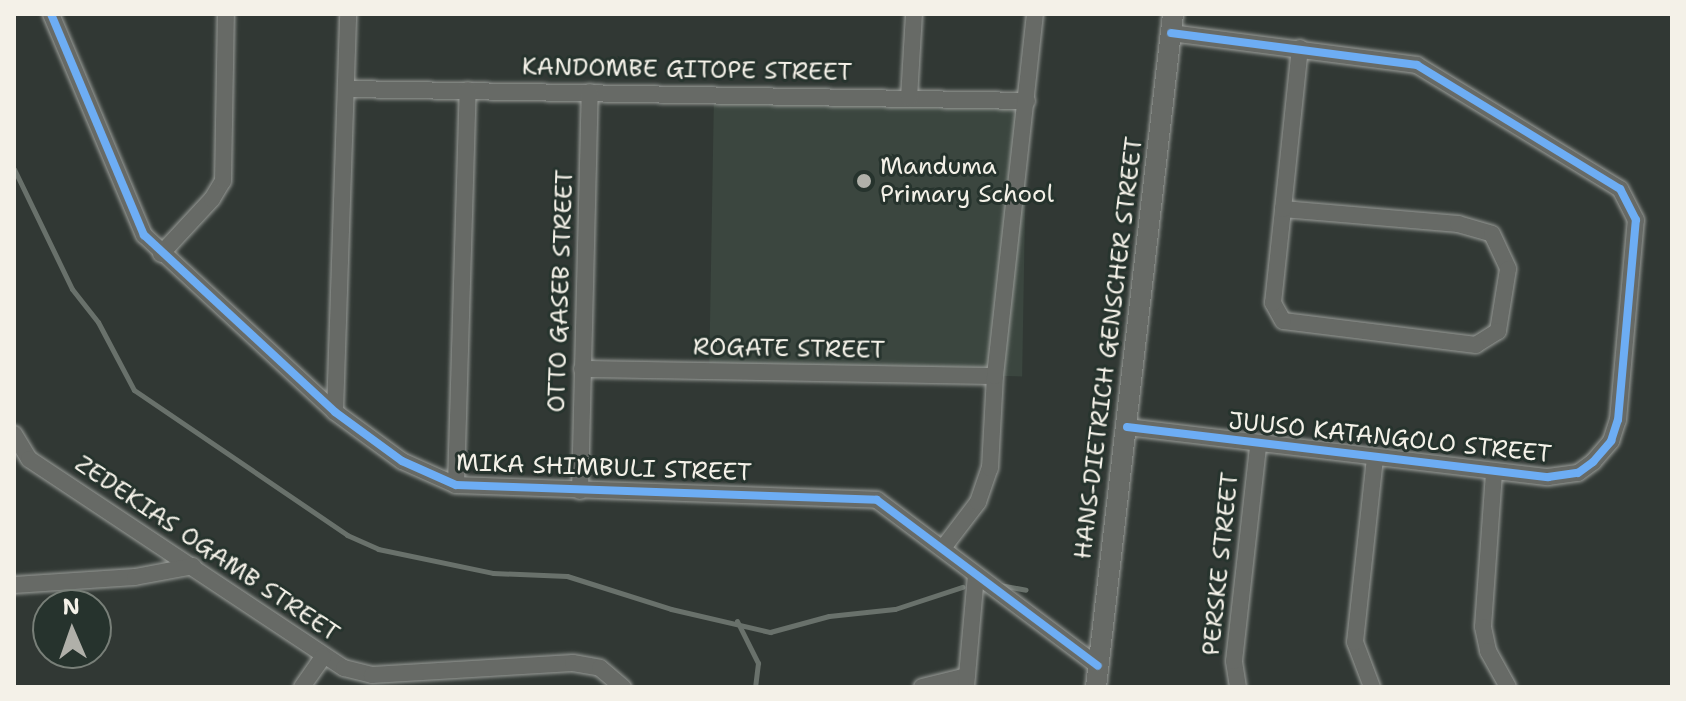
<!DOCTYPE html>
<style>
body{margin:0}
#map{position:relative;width:1686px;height:701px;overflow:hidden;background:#313834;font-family:"Shantell Sans",sans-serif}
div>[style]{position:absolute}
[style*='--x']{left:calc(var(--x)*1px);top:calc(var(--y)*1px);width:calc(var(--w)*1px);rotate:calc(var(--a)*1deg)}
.built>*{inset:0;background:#3b463f;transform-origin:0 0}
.stream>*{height:5px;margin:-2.5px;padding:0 2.5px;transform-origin:2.5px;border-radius:2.5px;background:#69716b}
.roads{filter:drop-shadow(0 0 2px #9a9d99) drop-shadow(0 0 2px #9a9d99)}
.minor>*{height:16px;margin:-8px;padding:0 8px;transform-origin:8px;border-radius:8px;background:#676a66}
.tertiary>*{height:20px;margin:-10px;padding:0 10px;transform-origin:10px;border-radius:10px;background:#676a66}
.cycleway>*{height:8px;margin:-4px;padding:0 4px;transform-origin:4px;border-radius:4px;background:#6dadf4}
.dots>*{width:22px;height:22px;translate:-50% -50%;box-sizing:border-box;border:4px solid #26332d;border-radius:50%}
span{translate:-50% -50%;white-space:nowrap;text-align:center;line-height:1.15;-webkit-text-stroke:6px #26332d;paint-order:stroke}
.street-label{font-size:24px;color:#f4f1e8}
.poi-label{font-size:24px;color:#f4f1e8}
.left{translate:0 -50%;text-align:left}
.frame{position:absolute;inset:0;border:16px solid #f4f1e8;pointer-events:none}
.north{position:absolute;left:32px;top:589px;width:80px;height:80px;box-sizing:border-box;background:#26332d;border:2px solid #787f78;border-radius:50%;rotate:358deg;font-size:22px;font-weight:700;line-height:32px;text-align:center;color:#f4f1e8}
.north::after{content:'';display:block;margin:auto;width:28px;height:36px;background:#b0b0a9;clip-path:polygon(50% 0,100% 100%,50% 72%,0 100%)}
</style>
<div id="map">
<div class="built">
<div style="left:714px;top:94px;width:313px;height:277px;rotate:1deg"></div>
</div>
<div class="stream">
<div style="--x:14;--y:169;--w:133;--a:64.2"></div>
<div style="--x:72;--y:289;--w:42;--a:51.8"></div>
<div style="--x:98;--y:322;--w:77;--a:62.1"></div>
<div style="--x:134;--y:390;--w:258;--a:34.2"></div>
<div style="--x:347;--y:535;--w:34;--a:24"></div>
<div style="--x:378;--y:549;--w:117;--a:11.8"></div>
<div style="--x:493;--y:573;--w:74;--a:2.3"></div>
<div style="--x:567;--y:576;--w:109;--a:17.6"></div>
<div style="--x:671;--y:609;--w:102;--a:13.1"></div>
<div style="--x:770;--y:632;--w:61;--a:-15.2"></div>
<div style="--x:829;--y:616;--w:66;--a:-6.1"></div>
<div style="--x:895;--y:609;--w:71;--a:-18.2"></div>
<div style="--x:999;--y:585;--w:27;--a:10"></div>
<div style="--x:737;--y:621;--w:47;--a:63.4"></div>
<div style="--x:758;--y:663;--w:24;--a:97"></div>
</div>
<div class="roads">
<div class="minor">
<div style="--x:51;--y:14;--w:240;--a:67.2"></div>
<div style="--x:144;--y:235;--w:260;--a:42.8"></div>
<div style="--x:335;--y:412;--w:83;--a:36.2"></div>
<div style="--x:402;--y:461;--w:59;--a:24"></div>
<div style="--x:456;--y:485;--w:421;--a:2"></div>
<div style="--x:877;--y:500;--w:276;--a:36.9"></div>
<div style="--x:347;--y:89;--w:680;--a:1.01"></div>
<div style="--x:909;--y:98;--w:84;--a:-86.6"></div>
<div style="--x:1283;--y:209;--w:176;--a:4.9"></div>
<div style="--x:1458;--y:224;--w:35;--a:16"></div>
<div style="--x:1492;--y:234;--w:38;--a:65"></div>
<div style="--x:1508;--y:269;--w:63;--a:99.2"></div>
<div style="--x:1498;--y:331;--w:26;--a:148"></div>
<div style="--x:1476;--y:345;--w:194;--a:-172.9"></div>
<div style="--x:1283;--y:321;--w:21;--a:-119"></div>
<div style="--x:1273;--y:303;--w:95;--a:-83.9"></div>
<div style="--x:1283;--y:209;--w:162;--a:-84"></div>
<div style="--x:161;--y:254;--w:75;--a:-47.2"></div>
<div style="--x:212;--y:199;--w:21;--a:-59"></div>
<div style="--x:223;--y:181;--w:167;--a:-89"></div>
<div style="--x:582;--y:369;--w:413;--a:1"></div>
<div style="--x:335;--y:412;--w:398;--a:-88.1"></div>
<div style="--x:1127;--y:427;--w:424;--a:6.8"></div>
<div style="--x:1548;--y:477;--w:30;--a:-8"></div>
<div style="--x:1578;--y:473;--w:19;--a:-36"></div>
<div style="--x:1593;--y:462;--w:28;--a:-49"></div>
<div style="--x:1611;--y:441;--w:22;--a:-72"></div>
<div style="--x:1618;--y:420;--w:201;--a:-84.9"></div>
<div style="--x:1636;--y:220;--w:35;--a:-117"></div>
<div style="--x:1620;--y:189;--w:238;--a:-148.6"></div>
<div style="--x:1417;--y:65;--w:248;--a:-172.6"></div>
<div style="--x:14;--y:434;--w:29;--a:59"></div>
<div style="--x:29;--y:459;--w:378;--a:33.6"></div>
<div style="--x:344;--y:668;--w:29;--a:14"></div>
<div style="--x:372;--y:675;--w:201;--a:-3.4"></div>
<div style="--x:573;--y:663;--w:27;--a:10"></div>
<div style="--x:600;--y:668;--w:30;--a:40"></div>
<div style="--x:1494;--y:473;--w:154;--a:94.1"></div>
<div style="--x:1483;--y:627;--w:25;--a:78"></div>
<div style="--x:1488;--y:651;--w:41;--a:60.9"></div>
<div style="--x:456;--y:485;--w:395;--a:-88.3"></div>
<div style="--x:580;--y:491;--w:399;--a:-88.6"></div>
<div style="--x:943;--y:548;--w:58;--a:-52.7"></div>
<div style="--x:978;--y:502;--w:36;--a:-71"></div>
<div style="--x:990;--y:468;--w:92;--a:-86.9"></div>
<div style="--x:995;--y:376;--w:364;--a:-83.7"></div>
<div style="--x:14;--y:585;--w:121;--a:-3.8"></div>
<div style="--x:135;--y:577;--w:59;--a:-10.7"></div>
<div style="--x:302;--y:687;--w:37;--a:-55"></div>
<div style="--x:922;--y:687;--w:46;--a:-13.7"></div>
<div style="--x:966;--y:687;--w:111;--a:-84.9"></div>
<div style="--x:1238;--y:687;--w:26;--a:-99"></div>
<div style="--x:1234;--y:661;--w:216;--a:-83.6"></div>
<div style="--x:1372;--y:687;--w:48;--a:-110.7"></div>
<div style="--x:1355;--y:642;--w:184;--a:-83.8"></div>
</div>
<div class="tertiary">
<div style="--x:1096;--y:687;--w:677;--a:-83.47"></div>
</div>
</div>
<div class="cycleway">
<div style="--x:51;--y:14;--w:240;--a:67.2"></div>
<div style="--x:144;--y:235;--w:260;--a:42.8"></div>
<div style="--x:335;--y:412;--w:83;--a:36.2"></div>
<div style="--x:402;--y:461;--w:59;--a:24"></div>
<div style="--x:456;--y:485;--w:421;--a:2"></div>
<div style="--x:877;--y:500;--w:276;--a:36.9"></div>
<div style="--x:1127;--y:427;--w:424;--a:6.8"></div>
<div style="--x:1548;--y:477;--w:30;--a:-8"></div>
<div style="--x:1578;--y:473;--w:19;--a:-36"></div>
<div style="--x:1593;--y:462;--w:28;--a:-49"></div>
<div style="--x:1611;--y:441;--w:22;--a:-72"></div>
<div style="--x:1618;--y:420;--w:201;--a:-84.9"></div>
<div style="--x:1636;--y:220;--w:35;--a:-117"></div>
<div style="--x:1620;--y:189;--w:238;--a:-148.6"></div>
<div style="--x:1417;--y:65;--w:248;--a:-172.6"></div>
</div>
<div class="dots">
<div style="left:864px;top:181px;background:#b0b0a9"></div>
</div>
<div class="street-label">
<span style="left:687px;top:70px;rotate:1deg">KANDOMBE GITOPE STREET</span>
<span style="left:561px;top:291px;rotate:-88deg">OTTO GASEB STREET</span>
<span style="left:1109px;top:348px;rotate:-83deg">HANS-DIETRICH GENSCHER STREET</span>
<span style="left:789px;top:349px;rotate:1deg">ROGATE STREET</span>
<span style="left:1390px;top:438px;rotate:6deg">JUUSO KATANGOLO STREET</span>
<span style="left:604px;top:468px;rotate:2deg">MIKA SHIMBULI STREET</span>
<span style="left:207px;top:549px;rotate:34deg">ZEDEKIAS OGAMB STREET</span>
<span style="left:1221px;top:564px;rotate:-84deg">PERSKE STREET</span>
</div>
<div class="poi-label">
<span class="left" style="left:880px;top:181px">Manduma<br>Primary School</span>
</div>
<div class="frame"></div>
<div class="north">N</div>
</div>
